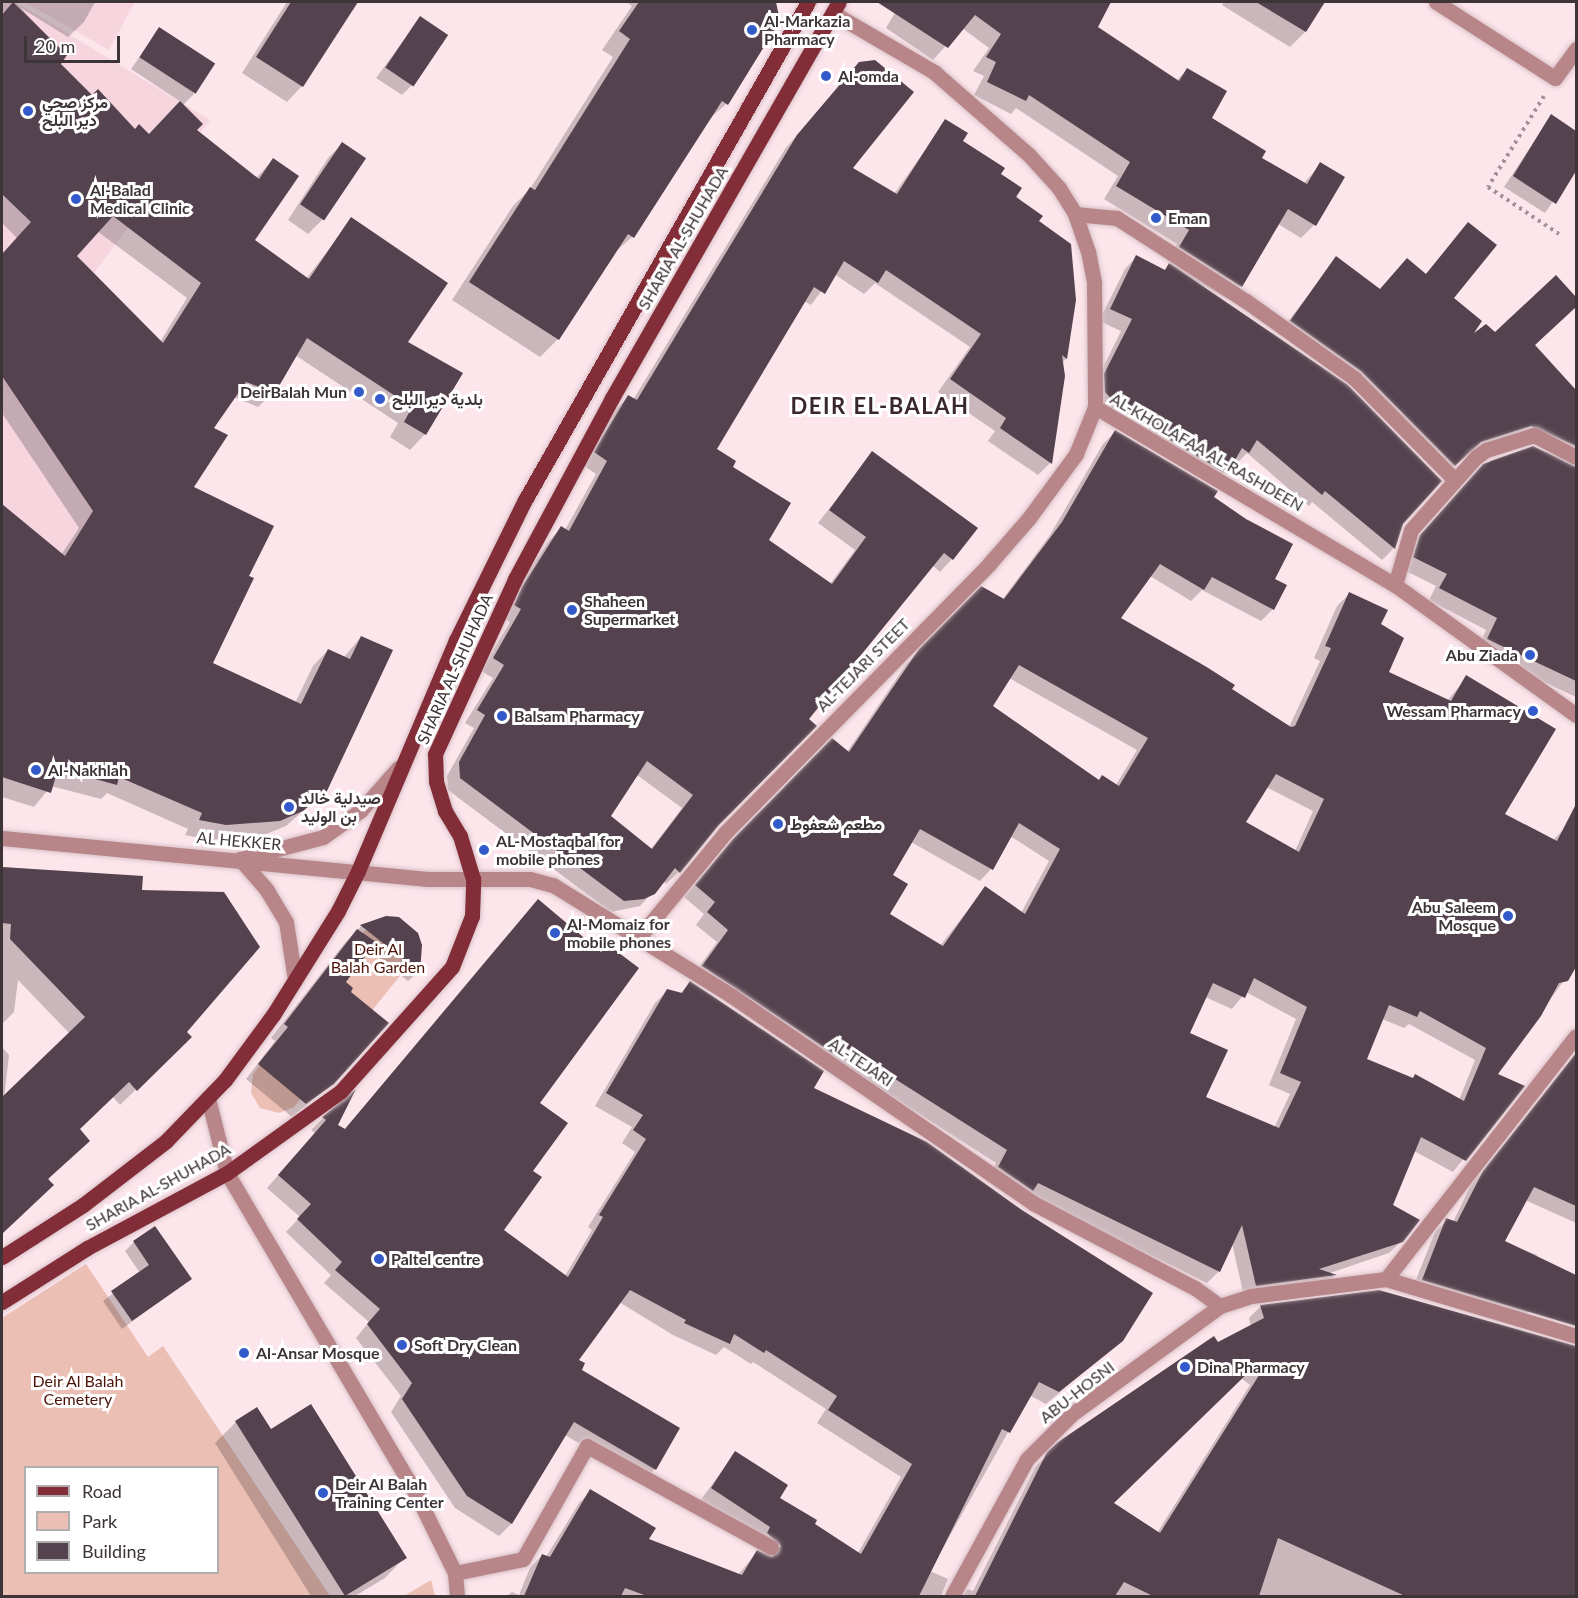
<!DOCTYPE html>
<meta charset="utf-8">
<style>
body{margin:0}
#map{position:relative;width:1578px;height:1598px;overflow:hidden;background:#fde5ec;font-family:Lato,Vazirmatn,sans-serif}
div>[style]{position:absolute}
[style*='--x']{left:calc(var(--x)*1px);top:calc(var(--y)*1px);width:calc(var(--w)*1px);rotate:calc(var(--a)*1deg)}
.built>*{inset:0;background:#f6d5df}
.green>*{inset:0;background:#ebbfb4}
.shadow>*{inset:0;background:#0003}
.building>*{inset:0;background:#54434e;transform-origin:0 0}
.path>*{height:4px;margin-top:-2px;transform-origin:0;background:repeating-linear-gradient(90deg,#a29196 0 3px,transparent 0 7.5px)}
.roads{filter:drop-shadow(0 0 2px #d7c2c8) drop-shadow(0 0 2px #d7c2c8)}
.minor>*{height:15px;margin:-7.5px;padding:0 7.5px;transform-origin:7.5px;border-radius:7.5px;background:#b88688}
.major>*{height:15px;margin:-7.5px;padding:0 7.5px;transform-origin:7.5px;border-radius:7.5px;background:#822d37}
.dots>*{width:16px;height:16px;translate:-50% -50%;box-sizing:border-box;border:3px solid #fff;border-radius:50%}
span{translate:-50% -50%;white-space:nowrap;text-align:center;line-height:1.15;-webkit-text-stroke:6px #fff;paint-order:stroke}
.poi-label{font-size:16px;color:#3d3437;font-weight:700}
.left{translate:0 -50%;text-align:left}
.right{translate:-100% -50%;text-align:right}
.street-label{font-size:16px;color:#3d3437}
.park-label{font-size:16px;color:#4b1407}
.district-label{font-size:22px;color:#39272d;font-weight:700;letter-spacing:1.5px}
.frame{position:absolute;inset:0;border:3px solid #3d3437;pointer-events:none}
.legend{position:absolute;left:24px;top:1466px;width:195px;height:108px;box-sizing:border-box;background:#fff;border:2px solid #b1aeaf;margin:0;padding:8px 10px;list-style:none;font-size:18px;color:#3d3437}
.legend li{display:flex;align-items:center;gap:12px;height:30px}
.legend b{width:30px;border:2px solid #b1aeaf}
.scale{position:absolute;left:24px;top:36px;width:96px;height:27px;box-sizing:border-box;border:3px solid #3d3437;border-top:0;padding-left:8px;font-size:18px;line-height:21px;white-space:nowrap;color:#3d3437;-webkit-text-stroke:4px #fff;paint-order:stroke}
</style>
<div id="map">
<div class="built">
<div style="clip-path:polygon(2px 2px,16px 2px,210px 120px,43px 340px,144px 517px,2px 756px)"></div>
<div style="clip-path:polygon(24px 2px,135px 2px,109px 50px)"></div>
</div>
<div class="green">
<div style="clip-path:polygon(383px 926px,408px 949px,408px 966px,294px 1107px,279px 1113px,260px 1108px,251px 1093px,253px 1074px,364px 931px)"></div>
<div style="clip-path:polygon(evenodd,86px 1264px,148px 1357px,163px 1346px,330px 1596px,2px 1596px,2px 1318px,86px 1264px,26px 1468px,218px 1468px,218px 1572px,26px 1572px,26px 1468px)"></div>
<div style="clip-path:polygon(431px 1580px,435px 1596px,404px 1596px)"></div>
</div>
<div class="shadow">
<div style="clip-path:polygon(evenodd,2px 2px,95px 2px,84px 22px,68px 37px,21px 8px,65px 55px,60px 64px,92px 97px,135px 131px,149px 135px,181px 102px,131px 69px,159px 29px,194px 94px,182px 106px,195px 130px,256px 178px,273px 160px,252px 240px,306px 279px,352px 219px,406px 342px,425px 434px,410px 450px,390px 437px,398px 423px,295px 355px,274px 392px,258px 407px,234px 397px,212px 429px,192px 488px,247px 577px,211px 664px,295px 703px,313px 666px,328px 650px,344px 657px,361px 637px,326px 790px,286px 826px,264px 835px,210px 840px,185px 835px,188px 829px,107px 793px,101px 799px,51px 786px,34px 807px,2px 797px,2px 507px,61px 555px,79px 528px,2px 413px,2px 255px,17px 238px,2px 223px,2px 2px,97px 231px,187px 298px,160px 342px,75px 256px,97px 231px)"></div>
<div style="clip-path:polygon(287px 2px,357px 2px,302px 86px,287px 102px,242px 73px)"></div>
<div style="clip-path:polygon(626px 2px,775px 2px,778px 21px,726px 104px,707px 121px,632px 237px,613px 254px,558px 339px,540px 357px,452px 300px,513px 206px,530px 189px,613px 57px,602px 50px,632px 6px)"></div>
<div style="clip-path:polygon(886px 2px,1110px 2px,1096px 27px,1176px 81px,1187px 70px,1210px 118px,1260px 158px,1303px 184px,1321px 164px,1314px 225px,1301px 238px,1278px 224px,1240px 286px,1227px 299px,1173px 268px,1402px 523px,1394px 548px,1382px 560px,1312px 502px,1309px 506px,1247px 453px,1236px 464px,1232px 462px,1214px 485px,1113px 425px,1093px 388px,1121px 331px,1099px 321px,1125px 269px,1136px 257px,1164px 271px,1171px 263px,1167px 261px,1177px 244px,1104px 199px,1118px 176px,1016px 108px,1011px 114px,974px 95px,984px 76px,973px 71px,989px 48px,962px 28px,933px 60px,886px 28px,896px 11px,884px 4px)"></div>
<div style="clip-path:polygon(1224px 2px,1323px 2px,1305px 32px,1290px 47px,1222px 5px)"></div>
<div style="clip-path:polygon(420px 18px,412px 85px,402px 95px,376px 78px)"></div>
<div style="clip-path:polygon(evenodd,847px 77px,851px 169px,894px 194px,946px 121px,961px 141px,999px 174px,1037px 221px,1075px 300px,1066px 359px,1062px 363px,1063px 376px,1050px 463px,1038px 475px,988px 441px,995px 431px,938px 392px,970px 347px,875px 283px,864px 294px,834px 274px,811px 305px,804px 301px,715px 449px,730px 467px,767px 541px,830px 584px,855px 550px,818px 523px,873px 453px,952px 559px,940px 572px,932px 565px,679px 872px,666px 884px,663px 881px,640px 906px,611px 912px,448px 790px,447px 776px,474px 728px,465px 723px,493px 678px,481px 671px,510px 622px,502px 618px,517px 588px,549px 541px,561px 528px,565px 530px,596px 474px,583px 465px,590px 452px,616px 409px,628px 397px,633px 400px,785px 149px,847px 77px,637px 775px,682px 808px,651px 849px,609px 816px,637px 775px)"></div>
<div style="clip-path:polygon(1551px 116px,1576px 133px,1576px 168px,1545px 213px,1504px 187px)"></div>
<div style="clip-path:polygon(342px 144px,322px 220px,308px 234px,288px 220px,328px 158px)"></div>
<div style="clip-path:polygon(1469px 224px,1452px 298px,1469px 339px,1495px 334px,1556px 277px,1576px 299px,1576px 305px,1534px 346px,1576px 392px,1576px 697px,1477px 651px,1486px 630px,1429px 600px,1436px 586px,1402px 569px,1408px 548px,1491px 460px,1533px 447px,1554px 454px,1519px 437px,1467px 453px,1442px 477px,1349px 383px,1279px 333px,1337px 258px,1379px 290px,1407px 260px,1425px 275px)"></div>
<div style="clip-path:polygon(evenodd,1115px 432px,1212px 498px,1273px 580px,1273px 609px,1261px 621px,1202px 590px,1191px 601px,1150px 576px,1118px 619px,1289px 727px,1320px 661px,1314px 658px,1337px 606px,1349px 594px,1379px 624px,1387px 672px,1447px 701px,1467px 677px,1503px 815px,1553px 840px,1564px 829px,1575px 835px,1576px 832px,1576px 964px,1495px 1075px,1522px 1086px,1453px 1172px,1414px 1151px,1391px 1206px,1402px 1241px,1389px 1253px,1327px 1274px,1334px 1276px,1323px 1287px,1244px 1297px,1232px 1243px,1219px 1271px,1207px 1283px,1027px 1195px,987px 1179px,996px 1163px,830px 1057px,821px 1065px,691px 978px,717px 942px,696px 925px,704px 914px,684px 897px,721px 853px,832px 740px,847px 752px,907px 663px,981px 588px,1002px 600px,1050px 535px,1103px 444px,1115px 432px,1009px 678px,1137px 750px,1116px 785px,1098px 782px,991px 706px,1009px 678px,1115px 432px,1266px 787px,1313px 811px,1295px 851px,1244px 823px,1266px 787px,1115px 432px,1010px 836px,1049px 861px,1021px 913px,985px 888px,940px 946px,888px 915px,891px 875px,911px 842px,980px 881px,991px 869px,1010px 836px,1115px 432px,1246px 992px,1296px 1019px,1269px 1085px,1290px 1094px,1274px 1128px,1204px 1097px,1188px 1034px,1205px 997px,1232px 1009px,1246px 992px,1115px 432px,1382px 1019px,1404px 1028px,1409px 1024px,1475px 1060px,1459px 1100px,1415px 1076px,1412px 1079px,1365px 1059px,1382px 1019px)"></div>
<div style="clip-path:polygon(2px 867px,141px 878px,141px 892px,185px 1032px,190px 1037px,120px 1105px,112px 1096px,78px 1130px,36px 1201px,2px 1233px,2px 1047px,9px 1055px,4px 1099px,70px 1034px,18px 980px,14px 1012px,2px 1024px)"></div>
<div style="clip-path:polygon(538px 901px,538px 1103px,531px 1171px,502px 1230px,565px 1276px,592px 1230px,588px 1227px,635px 1152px,622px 1143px,632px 1127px,595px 1106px,655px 1003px,668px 990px,680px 994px,690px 983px,812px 1089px,1122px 1340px,1046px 1404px,1029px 1395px,930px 1571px,948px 1579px,941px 1596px,507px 1596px,512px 1592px,519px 1595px,530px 1568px,542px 1555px,546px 1557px,579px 1503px,591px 1491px,647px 1540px,738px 1575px,757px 1552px,765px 1555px,700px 1501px,735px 1453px,778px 1499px,858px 1553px,901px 1477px,817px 1423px,826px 1409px,753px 1362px,751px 1364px,724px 1347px,716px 1355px,673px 1335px,619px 1302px,577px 1360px,580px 1371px,655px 1469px,643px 1481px,565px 1435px,511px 1524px,499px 1536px,455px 1508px,391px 1412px,401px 1396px,356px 1338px,369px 1322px,324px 1283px,331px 1275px,286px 1232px,300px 1217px,267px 1188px,315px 1133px,311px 1130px,323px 1118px,344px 1130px)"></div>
<div style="clip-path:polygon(386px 918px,421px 945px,418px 972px,408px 981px,368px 950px,344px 982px,333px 1083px,292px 1117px,246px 1079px,275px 1041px,271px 1038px,344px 944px,361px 926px)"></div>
<div style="clip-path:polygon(1565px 1071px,1576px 1079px,1576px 1223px,1525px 1200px,1503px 1242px,1537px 1255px,1529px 1311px,1517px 1323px,1411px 1292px,1435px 1232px,1447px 1220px,1453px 1222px,1471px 1185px)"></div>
<div style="clip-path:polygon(134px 1242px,190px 1279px,122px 1329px,103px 1301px,140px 1273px,125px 1251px)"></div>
<div style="clip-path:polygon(evenodd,1261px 1306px,1576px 1346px,1576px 1596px,961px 1596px,968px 1589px,973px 1591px,1036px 1466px,1059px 1443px,1251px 1327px,1249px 1318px,1261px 1306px,1241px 1378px,1250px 1385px,1157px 1533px,1112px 1504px,1241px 1378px)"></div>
<div style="clip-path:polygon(236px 1422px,271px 1431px,405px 1557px,385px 1578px,355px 1596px,311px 1596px,215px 1443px)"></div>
</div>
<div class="building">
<div style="clip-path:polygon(evenodd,13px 2px,67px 55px,61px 64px,92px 95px,98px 89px,135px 129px,139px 124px,149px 134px,180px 101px,203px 124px,197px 130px,259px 179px,273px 158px,299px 176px,255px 240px,309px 279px,351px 217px,448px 283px,408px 342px,463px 373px,426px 435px,404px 422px,412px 407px,307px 338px,275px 393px,246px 382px,214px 428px,228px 435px,194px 487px,274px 526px,249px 576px,254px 578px,213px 663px,301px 704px,328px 649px,350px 659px,361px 636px,393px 650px,327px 791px,303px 811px,280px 821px,226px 825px,199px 820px,202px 813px,119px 777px,117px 785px,58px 769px,51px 793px,2px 777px,2px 504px,65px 556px,93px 511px,2px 376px,2px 254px,31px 222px,2px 194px,2px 15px,13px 2px,113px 216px,201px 283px,163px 343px,77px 256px,113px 216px)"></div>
<div style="clip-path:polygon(291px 2px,358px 2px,303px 87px,256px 57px)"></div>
<div style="clip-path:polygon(639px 2px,776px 2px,780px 21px,728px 105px,722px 101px,634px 238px,628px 234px,559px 340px,469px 282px,530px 187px,535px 190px,630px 39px,619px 31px)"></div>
<div style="clip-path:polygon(877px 2px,1111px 2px,1098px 27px,1179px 81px,1187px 68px,1227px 91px,1212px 118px,1266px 151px,1262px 158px,1307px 184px,1320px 162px,1345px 177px,1316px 226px,1288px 209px,1242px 287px,1179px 247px,1189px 230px,1116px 186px,1130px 162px,1029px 95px,1026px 101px,987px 82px,996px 62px,986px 57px,1001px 34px,975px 15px,948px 48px)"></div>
<div style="clip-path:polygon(1256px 2px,1325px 2px,1306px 32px)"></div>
<div style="left:420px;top:16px;width:34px;height:62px;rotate:34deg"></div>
<div style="left:159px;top:27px;width:67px;height:36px;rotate:33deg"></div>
<div style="clip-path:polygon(evenodd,875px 60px,914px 92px,853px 168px,897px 194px,945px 119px,968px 133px,963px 141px,1005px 168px,1001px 174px,1022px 188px,1016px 197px,1043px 216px,1039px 221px,1071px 244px,1076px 300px,1067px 359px,1062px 355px,1065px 376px,1052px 464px,1000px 428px,1006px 418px,950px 379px,981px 334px,886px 270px,878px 283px,844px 261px,825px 294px,814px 287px,717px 449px,736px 461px,733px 467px,791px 503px,769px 540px,832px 584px,866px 537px,829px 510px,872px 451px,978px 528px,953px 560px,944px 553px,809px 719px,817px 726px,718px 826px,680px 873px,675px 868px,655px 894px,644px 899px,624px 901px,460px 778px,459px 762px,485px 715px,477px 710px,504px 665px,493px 658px,521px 609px,514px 605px,522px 587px,561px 526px,569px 531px,607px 461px,594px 452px,602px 438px,628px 395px,637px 400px,797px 135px,859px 62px,875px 60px,647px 761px,693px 795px,652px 849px,611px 816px,647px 761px)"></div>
<div style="clip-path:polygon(1551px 114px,1576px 131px,1576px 171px,1556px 204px,1513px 176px)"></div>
<div style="left:342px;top:142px;width:29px;height:75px;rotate:34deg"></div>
<div style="clip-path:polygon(1468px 222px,1497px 245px,1454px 298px,1482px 321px,1474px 333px,1486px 324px,1495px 332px,1556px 275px,1576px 297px,1576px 307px,1535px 345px,1576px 390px,1576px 446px,1531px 426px,1481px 442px,1455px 466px,1361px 371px,1290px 321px,1336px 256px,1380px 289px,1407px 258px,1426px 274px)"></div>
<div style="clip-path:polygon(1136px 255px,1165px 270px,1169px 263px,1348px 385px,1442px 481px,1403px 524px,1395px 549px,1325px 491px,1322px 495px,1257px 440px,1249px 453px,1242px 448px,1227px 474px,1125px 413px,1105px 392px,1104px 374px,1132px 319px,1110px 309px)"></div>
<div style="clip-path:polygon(evenodd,1115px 430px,1218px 491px,1214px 497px,1246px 519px,1293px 544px,1275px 579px,1287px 585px,1274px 610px,1212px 577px,1204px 590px,1160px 564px,1121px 618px,1205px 666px,1235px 685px,1232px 689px,1291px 727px,1295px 726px,1331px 648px,1325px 646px,1349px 592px,1388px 610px,1381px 624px,1404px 638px,1389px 672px,1451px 701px,1466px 675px,1556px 729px,1505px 814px,1557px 841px,1576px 804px,1576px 967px,1568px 981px,1559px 983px,1541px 1016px,1498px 1074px,1525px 1086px,1466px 1161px,1421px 1137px,1393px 1205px,1420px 1220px,1403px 1242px,1319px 1269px,1337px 1275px,1256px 1286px,1242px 1225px,1220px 1272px,1038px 1183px,1033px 1191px,998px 1167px,1007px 1150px,840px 1044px,834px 1054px,702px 966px,728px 930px,707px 912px,715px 902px,695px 885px,732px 840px,832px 738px,849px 752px,919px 649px,981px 586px,1004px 599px,1062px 522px,1115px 430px,1019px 665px,1148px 738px,1119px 786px,1102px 775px,1099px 780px,993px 706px,1019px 665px,1115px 430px,1276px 774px,1324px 799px,1299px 852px,1246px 822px,1276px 774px,1115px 430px,1019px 823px,1060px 849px,1025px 914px,985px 886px,943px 946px,890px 914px,908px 884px,893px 875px,920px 829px,993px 870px,1019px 823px,1115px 430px,1254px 978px,1307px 1007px,1280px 1073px,1301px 1082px,1279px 1128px,1206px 1097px,1228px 1050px,1190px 1033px,1213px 983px,1245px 998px,1254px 978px,1115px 430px,1389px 1005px,1417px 1017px,1420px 1011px,1486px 1048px,1464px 1101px,1415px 1074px,1413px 1078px,1367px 1059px,1389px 1005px)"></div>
<div style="clip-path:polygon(1533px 446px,1576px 467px,1576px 681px,1487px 639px,1497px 618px,1439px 588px,1447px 574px,1413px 557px,1420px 535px,1483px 464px)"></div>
<div style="clip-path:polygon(2px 867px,143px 876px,142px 890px,224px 892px,260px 947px,187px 1032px,192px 1037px,137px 1091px,129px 1082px,80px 1129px,90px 1141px,48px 1179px,54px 1185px,2px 1234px,2px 1097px,85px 1017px,10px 939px,11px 924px,2px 923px)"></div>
<div style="clip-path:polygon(538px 899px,601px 952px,607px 944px,639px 968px,540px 1103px,568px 1123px,533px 1171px,542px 1177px,504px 1230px,568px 1277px,603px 1217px,599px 1215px,646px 1139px,633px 1130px,643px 1115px,606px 1093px,667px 989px,682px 993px,690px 981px,824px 1071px,814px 1088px,927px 1142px,1022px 1210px,1153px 1293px,1123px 1341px,1059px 1392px,1039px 1382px,1010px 1433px,1002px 1429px,919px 1596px,647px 1596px,625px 1588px,621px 1596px,524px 1596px,542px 1554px,550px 1557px,590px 1489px,656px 1528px,649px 1539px,742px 1575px,757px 1550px,772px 1557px,781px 1546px,767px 1533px,770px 1527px,711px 1488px,735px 1451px,788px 1485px,780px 1498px,817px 1520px,815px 1524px,861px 1554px,912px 1464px,828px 1410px,837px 1396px,766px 1350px,764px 1353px,734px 1334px,730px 1344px,684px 1323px,686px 1320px,630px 1290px,579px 1360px,585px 1363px,582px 1370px,680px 1428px,656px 1470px,574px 1422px,512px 1524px,467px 1496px,402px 1399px,412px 1383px,367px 1324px,380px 1309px,335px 1270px,342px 1262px,297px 1219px,311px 1204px,278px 1175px,326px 1120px,322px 1117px,356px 1089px,338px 1125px,345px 1129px)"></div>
<div style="clip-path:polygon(386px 916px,399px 917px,418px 933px,422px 945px,420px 972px,360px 925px)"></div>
<div style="clip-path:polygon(357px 929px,376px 942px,346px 982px,353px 988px,351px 992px,389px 1023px,334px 1084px,306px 1104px,258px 1064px,288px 1027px,284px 1024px)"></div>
<div style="clip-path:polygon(1576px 1053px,1576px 1206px,1534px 1187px,1505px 1241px,1576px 1275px,1576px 1326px,1422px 1280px,1446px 1218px,1457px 1222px,1483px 1171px)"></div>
<div style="clip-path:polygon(155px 1226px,192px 1279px,132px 1321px,111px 1291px,149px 1265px,133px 1241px)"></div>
<div style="clip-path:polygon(evenodd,1379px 1290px,1576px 1346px,1576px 1596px,1405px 1596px,1278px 1538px,1259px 1596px,1153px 1596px,1124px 1582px,1115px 1596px,975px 1596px,1047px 1452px,1058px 1442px,1214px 1336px,1218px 1342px,1264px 1318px,1260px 1305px,1379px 1290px,1254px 1367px,1261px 1372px,1160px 1533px,1114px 1503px,1254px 1367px)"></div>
<div style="clip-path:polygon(311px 1404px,407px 1558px,345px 1596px,235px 1421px,257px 1407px,271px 1429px)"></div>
</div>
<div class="path">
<div style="--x:1544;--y:96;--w:107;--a:121.6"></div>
<div style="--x:1488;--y:187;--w:85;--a:33.5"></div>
</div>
<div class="roads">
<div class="minor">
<div style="--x:1436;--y:2;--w:141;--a:32.6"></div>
<div style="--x:1555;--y:78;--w:36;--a:-54"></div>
<div style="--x:833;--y:13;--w:117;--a:30.3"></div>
<div style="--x:934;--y:72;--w:126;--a:41.1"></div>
<div style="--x:1029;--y:155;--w:45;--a:47.7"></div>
<div style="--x:1059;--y:188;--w:31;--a:58"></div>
<div style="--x:1075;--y:214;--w:39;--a:71"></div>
<div style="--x:1088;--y:251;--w:33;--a:79"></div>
<div style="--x:1094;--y:283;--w:124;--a:89.5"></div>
<div style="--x:1095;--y:407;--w:349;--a:30.7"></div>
<div style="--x:1395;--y:585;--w:223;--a:35.7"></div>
<div style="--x:1075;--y:214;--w:42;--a:5.4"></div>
<div style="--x:1117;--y:218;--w:153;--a:32.8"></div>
<div style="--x:1246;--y:301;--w:133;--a:35.5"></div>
<div style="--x:1354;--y:378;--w:141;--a:45.3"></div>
<div style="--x:1395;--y:585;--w:57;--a:-73.8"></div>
<div style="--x:1411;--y:530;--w:98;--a:-48.3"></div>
<div style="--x:1476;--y:457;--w:12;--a:-35"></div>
<div style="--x:1486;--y:450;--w:50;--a:-17.4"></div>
<div style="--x:1534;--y:435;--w:47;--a:27.6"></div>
<div style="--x:2;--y:838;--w:428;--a:5.5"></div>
<div style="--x:428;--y:879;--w:102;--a:0"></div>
<div style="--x:530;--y:879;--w:24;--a:15"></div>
<div style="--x:553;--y:885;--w:211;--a:31.8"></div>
<div style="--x:732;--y:996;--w:365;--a:34.5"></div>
<div style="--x:1033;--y:1203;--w:183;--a:27.7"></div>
<div style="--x:1195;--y:1288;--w:31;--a:36"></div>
<div style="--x:639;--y:937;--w:135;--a:-50.4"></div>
<div style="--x:725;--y:833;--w:377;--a:-45.5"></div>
<div style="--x:989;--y:564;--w:61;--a:-49"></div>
<div style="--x:1029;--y:518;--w:79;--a:-53.7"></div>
<div style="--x:1076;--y:454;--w:51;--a:-68"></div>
<div style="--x:295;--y:980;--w:59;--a:-98.8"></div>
<div style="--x:286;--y:922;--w:37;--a:-121"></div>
<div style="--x:267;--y:890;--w:41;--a:-131.1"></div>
<div style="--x:240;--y:859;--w:86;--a:-14.8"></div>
<div style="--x:323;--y:837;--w:47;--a:-35.4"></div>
<div style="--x:361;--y:810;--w:56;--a:-48.6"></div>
<div style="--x:208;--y:1098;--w:77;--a:75.8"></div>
<div style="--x:227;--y:1173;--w:373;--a:59.5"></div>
<div style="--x:416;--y:1494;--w:88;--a:63.7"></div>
<div style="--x:455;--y:1573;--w:23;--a:85"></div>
<div style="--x:1386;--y:1279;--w:308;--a:-52"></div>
<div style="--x:455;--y:1573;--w:69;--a:-11.6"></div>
<div style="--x:523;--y:1559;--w:130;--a:-60.5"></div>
<div style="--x:587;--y:1446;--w:210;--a:28.8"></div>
<div style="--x:952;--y:1596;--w:156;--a:-61.3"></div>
<div style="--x:1027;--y:1459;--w:64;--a:-45"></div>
<div style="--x:1072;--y:1414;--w:183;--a:-36.1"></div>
<div style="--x:1220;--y:1306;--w:33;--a:-18"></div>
<div style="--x:1251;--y:1296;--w:136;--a:-7.2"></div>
<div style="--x:1386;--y:1279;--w:198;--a:16.7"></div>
</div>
<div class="major">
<div style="--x:2;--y:1257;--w:96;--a:-32.7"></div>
<div style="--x:83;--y:1205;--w:105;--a:-37.6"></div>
<div style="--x:166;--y:1141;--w:85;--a:-46"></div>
<div style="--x:225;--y:1080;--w:81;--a:-53.6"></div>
<div style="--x:273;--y:1015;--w:123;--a:-58"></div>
<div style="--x:338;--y:911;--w:45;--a:-63.4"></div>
<div style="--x:358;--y:871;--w:251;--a:-67"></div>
<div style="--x:456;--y:640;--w:156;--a:-63.8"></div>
<div style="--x:525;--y:500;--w:573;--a:-60.39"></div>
<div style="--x:2;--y:1302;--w:101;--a:-32.4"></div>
<div style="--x:87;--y:1248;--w:159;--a:-28.2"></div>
<div style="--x:227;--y:1173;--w:140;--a:-35.7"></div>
<div style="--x:341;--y:1091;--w:166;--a:-48.2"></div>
<div style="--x:452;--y:967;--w:55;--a:-68.6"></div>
<div style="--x:472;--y:916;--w:37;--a:-88"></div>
<div style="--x:473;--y:879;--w:45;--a:-106.8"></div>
<div style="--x:460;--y:836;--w:29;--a:-121"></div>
<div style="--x:445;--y:811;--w:31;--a:-107"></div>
<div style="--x:436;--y:781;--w:27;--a:-92"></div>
<div style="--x:435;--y:754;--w:192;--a:-65.4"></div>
<div style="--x:515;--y:579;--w:205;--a:-61.8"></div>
<div style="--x:612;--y:398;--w:456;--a:-60.2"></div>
</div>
</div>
<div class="dots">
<div style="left:752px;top:30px;background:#325aca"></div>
<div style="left:826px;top:76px;background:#325aca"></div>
<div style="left:28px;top:111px;background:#325aca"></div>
<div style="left:76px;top:199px;background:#325aca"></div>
<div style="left:1156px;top:218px;background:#325aca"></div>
<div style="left:359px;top:392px;background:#325aca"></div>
<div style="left:380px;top:399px;background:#325aca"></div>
<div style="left:572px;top:610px;background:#325aca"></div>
<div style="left:1530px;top:655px;background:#325aca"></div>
<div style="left:1533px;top:711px;background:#325aca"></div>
<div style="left:502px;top:716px;background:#325aca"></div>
<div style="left:36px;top:770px;background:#325aca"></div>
<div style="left:289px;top:807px;background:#325aca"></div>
<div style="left:778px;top:824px;background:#325aca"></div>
<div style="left:484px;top:850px;background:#325aca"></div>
<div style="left:1508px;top:916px;background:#325aca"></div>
<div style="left:555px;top:933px;background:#325aca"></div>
<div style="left:379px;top:1259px;background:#325aca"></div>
<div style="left:402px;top:1345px;background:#325aca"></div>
<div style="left:244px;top:1353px;background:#325aca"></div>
<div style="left:1185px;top:1367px;background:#325aca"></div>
<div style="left:323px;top:1493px;background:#325aca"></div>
</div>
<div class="poi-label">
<span class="left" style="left:764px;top:30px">Al-Markazia<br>Pharmacy</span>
<span class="left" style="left:838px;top:76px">Al-omda</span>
<span class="left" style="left:42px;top:111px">مركز صحي<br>دير البلح</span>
<span class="left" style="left:90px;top:199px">Al-Balad<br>Medical Clinic</span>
<span class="left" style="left:1168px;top:218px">Eman</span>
<span class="right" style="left:347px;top:392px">DeirBalah Mun</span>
<span class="left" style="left:392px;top:399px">بلدية دير البلح</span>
<span class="left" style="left:584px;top:610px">Shaheen<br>Supermarket</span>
<span class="right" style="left:1518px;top:655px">Abu Ziada</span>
<span class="right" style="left:1521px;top:711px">Wessam Pharmacy</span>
<span class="left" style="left:514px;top:716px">Balsam Pharmacy</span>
<span class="left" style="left:48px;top:770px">Al-Nakhlah</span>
<span class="left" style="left:301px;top:807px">صيدلية خالد<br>بن الوليد</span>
<span class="left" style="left:790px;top:824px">مطعم شعفوط</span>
<span class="left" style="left:496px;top:850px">AL-Mostaqbal for<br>mobile phones</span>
<span class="right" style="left:1496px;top:916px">Abu Saleem<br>Mosque</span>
<span class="left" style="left:567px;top:933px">Al-Momaiz for<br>mobile phones</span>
<span class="left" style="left:391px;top:1259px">Paltel centre</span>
<span class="left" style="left:414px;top:1345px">Soft Dry Clean</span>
<span class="left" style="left:256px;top:1353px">Al-Ansar Mosque</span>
<span class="left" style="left:1197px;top:1367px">Dina Pharmacy</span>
<span class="left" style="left:335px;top:1493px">Deir Al Balah<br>Training Center</span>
</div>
<div class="street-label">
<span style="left:683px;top:238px;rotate:-60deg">SHARIA AL-SHUHADA</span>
<span style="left:1207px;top:452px;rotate:30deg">AL-KHOLAFAA AL-RASHDEEN</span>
<span style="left:863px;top:665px;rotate:-45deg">AL-TEJARI STEET</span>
<span style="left:455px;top:669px;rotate:-66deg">SHARIA AL-SHUHADA</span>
<span style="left:239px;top:841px;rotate:5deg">AL HEKKER</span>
<span style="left:861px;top:1062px;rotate:34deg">AL-TEJARI</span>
<span style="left:158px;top:1187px;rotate:-29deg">SHARIA AL-SHUHADA</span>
<span style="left:1077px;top:1392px;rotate:-38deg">ABU-HOSNI</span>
</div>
<div class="park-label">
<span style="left:378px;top:958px">Deir Al<br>Balah Garden</span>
<span style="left:78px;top:1390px">Deir Al Balah<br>Cemetery</span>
</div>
<div class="district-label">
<span style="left:880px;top:406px">DEIR EL-BALAH</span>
</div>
<div class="frame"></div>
<ul class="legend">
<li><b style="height:8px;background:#822d37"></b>Road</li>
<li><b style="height:16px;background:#ebbfb4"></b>Park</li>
<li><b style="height:16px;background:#54434e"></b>Building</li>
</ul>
<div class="scale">20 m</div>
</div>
